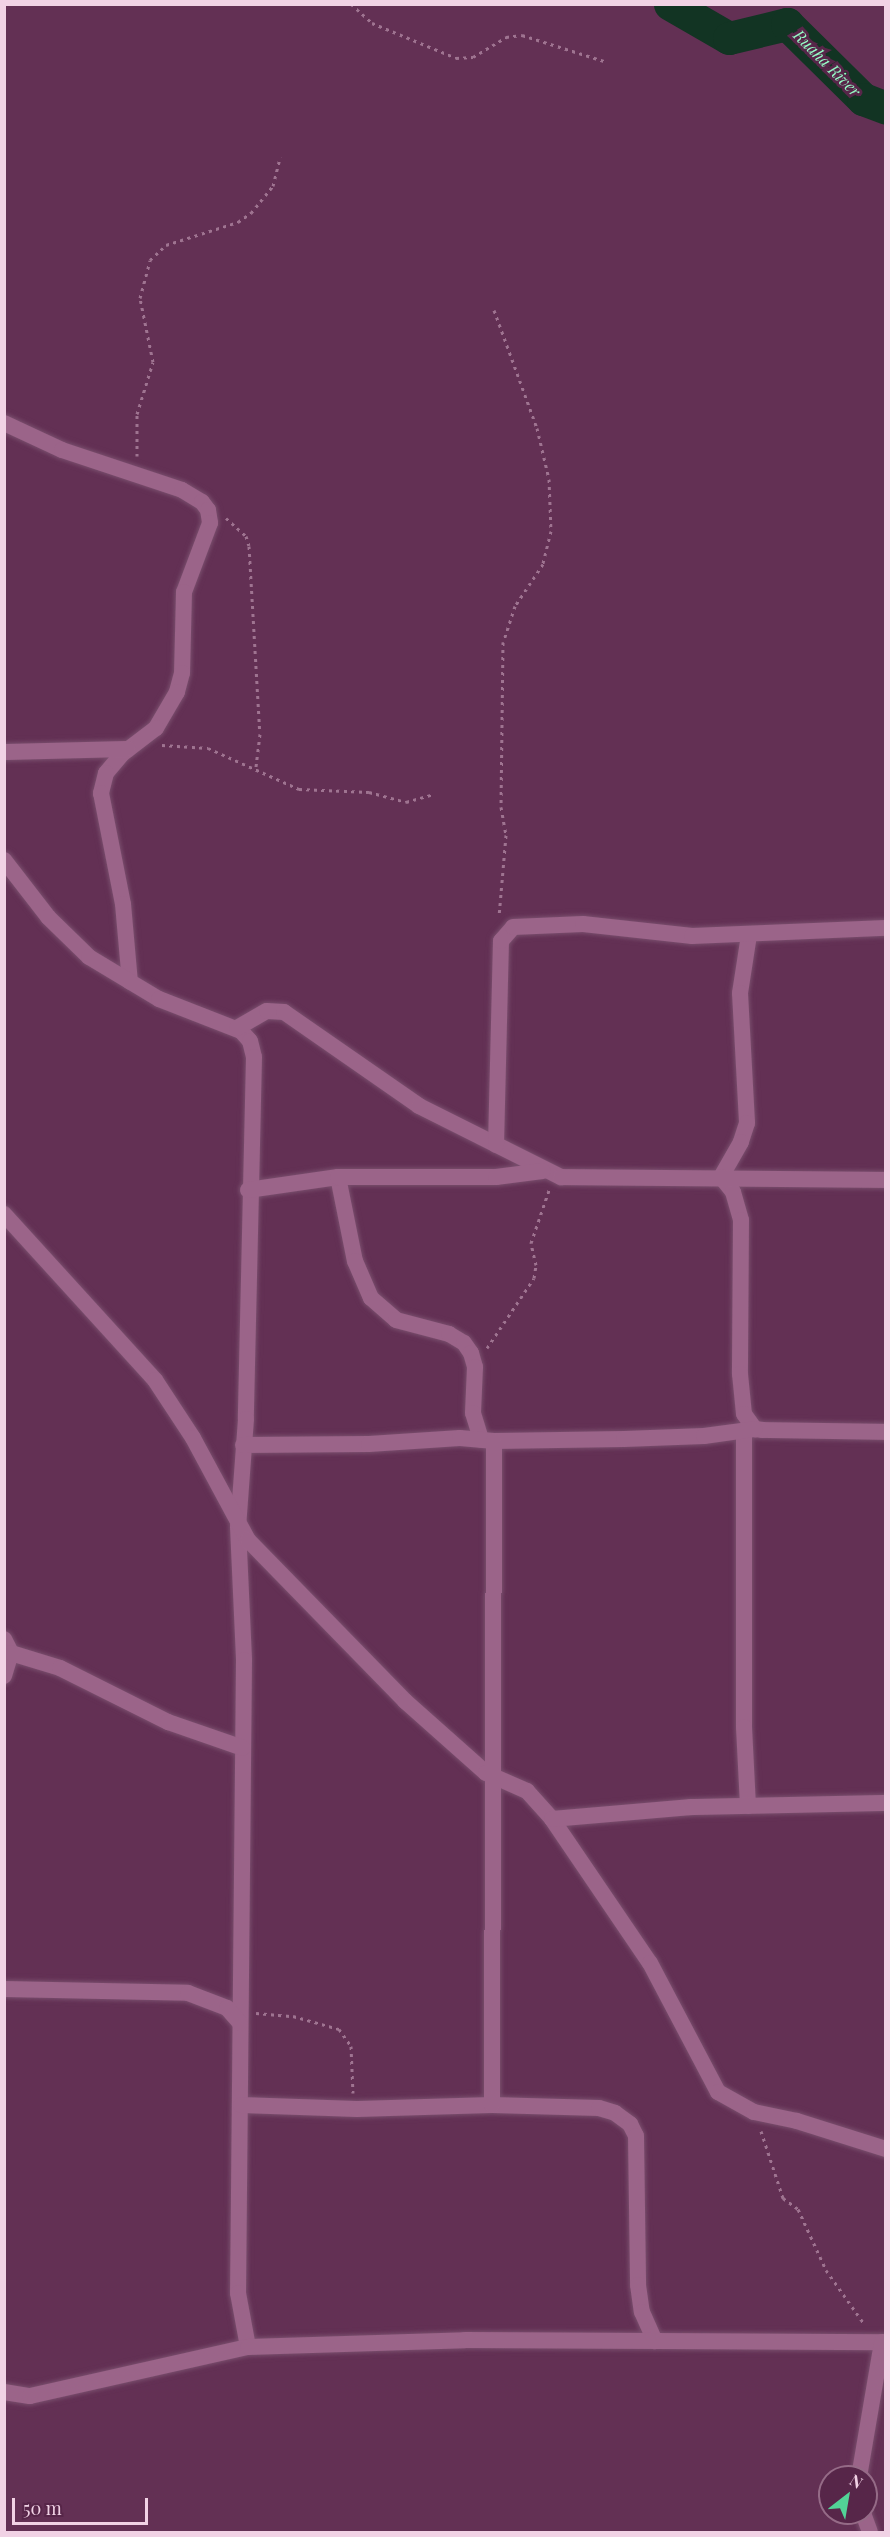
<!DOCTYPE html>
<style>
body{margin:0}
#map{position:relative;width:890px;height:2537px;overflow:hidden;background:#633054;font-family:"Playfair Display",serif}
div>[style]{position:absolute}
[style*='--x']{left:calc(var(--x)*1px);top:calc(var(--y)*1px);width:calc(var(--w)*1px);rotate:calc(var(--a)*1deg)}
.river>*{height:33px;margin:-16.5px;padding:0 16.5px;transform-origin:16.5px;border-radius:16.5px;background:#123423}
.path>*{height:3px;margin-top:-1.5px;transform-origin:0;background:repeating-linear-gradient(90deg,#9f7491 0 3px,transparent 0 7.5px)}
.roads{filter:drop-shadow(0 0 2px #794e6d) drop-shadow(0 0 2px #794e6d)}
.street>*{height:16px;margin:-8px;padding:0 8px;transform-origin:8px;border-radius:8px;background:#9b6489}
span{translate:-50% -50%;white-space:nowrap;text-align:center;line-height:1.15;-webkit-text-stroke:6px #572649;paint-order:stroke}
.water-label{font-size:16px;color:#95fdc6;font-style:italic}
.frame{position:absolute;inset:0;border:6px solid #f1d2e5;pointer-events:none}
.north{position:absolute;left:818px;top:2465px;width:60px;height:60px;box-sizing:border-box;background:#572649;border:2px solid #956b87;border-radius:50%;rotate:31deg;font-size:16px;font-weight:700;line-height:24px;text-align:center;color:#f1d2e5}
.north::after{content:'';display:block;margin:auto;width:21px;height:27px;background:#52d397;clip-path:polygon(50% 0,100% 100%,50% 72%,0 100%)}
.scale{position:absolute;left:12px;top:2498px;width:136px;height:27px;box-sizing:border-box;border:3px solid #f1d2e5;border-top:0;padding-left:8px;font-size:18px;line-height:21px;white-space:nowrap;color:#f1d2e5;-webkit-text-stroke:4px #572649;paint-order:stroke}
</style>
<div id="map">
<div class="river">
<div style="--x:670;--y:4;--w:68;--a:30"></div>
<div style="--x:729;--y:38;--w:60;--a:-13.6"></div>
<div style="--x:787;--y:24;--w:107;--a:44.6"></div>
<div style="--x:863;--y:99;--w:25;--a:21"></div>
</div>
<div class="path">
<div style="--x:351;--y:4;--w:28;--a:42"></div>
<div style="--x:372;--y:23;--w:91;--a:22.6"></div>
<div style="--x:456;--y:58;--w:17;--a:-3"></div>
<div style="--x:473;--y:57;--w:39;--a:-31"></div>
<div style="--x:506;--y:37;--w:16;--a:-7"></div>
<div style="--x:522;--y:35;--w:86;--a:17.6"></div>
<div style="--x:494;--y:310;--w:126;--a:70"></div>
<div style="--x:537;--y:428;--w:52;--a:76.8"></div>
<div style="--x:549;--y:479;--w:52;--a:87.8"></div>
<div style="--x:551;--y:531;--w:34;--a:104"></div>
<div style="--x:543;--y:564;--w:50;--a:123.7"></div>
<div style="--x:515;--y:606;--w:38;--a:108"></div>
<div style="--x:503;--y:642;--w:165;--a:90.7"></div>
<div style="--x:501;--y:807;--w:28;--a:80"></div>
<div style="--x:506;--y:835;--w:81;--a:94.9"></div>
<div style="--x:137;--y:456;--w:42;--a:-90"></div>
<div style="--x:137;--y:414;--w:54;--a:-72.9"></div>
<div style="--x:153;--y:362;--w:65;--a:-101.5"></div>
<div style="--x:140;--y:298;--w:39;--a:-75"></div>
<div style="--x:150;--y:260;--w:22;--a:-43"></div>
<div style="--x:166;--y:245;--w:76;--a:-17.7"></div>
<div style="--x:238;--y:222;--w:16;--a:-35"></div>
<div style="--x:251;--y:213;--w:35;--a:-51"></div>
<div style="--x:273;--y:186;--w:30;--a:-76"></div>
<div style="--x:226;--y:518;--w:27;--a:42"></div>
<div style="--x:246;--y:536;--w:10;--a:73"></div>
<div style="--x:249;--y:546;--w:188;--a:86.7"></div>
<div style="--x:260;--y:734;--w:35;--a:97"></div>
<div style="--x:162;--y:745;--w:46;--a:3.7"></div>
<div style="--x:208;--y:748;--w:100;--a:24.3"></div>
<div style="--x:299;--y:789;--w:70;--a:2.5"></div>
<div style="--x:369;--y:792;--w:38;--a:15"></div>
<div style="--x:406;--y:802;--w:26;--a:-16"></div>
<div style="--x:487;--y:1348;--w:84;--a:-56.1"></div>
<div style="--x:534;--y:1278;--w:13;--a:-81"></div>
<div style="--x:536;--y:1265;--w:23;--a:-103"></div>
<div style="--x:531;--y:1243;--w:56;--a:-71.2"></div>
<div style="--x:256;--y:2013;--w:37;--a:5"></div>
<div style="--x:293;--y:2016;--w:48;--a:15.8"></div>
<div style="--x:339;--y:2029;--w:21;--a:55"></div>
<div style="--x:351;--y:2046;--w:47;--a:87.6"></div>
<div style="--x:761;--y:2131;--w:71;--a:71.8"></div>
<div style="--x:783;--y:2198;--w:19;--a:36"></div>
<div style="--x:798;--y:2209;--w:67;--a:65.3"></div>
<div style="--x:826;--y:2270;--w:67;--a:54.7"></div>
</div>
<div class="roads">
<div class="street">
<div style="--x:4;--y:423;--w:64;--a:25"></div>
<div style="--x:62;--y:450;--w:126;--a:18.4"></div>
<div style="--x:182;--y:490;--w:23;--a:31"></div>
<div style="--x:202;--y:502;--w:10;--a:53"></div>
<div style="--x:208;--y:510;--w:13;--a:81"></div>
<div style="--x:210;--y:523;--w:74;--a:110.6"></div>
<div style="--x:184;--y:592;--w:81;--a:91.4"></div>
<div style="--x:182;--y:673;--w:20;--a:105"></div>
<div style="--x:177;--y:692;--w:42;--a:120.3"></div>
<div style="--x:156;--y:728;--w:43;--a:142.6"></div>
<div style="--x:122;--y:754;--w:25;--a:130"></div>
<div style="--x:106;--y:773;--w:21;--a:104"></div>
<div style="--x:101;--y:793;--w:113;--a:78.8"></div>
<div style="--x:123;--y:904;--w:78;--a:84.9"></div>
<div style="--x:4;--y:752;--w:124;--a:-1.4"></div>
<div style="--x:4;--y:860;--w:72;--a:52.3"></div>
<div style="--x:48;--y:917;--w:57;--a:44.3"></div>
<div style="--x:89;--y:957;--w:82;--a:31"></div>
<div style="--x:159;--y:999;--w:88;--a:21.3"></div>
<div style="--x:241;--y:1031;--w:13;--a:48"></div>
<div style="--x:250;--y:1041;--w:16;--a:76"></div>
<div style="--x:254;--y:1057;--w:362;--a:91.3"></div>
<div style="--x:246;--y:1419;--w:108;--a:94.2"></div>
<div style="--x:238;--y:1527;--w:133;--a:87.4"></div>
<div style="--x:244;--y:1660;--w:633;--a:90.54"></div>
<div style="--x:238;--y:2293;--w:55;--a:79.5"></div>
<div style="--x:749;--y:935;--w:59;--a:98.8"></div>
<div style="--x:740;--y:993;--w:130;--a:86.9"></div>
<div style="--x:747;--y:1123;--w:20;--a:108"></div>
<div style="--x:741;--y:1142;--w:40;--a:119.7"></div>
<div style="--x:721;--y:1177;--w:19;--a:51"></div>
<div style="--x:733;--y:1192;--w:29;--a:74"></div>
<div style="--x:741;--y:1220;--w:154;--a:90.4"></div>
<div style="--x:740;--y:1374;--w:40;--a:84.3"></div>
<div style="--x:744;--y:1414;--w:19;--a:54"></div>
<div style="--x:755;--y:1429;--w:8;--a:7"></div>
<div style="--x:763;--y:1430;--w:123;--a:0.9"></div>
<div style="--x:237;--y:1028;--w:34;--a:-30"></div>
<div style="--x:267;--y:1011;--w:17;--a:3"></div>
<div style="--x:284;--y:1012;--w:165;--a:34.8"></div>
<div style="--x:419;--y:1106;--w:159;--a:26.6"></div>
<div style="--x:561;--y:1177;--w:325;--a:0.5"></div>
<div style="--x:496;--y:1145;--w:204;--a:-88.6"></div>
<div style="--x:501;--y:941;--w:18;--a:-49"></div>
<div style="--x:513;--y:927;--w:70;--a:-2.5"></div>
<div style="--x:583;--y:924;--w:110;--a:6.3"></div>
<div style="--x:692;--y:936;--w:194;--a:-2.4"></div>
<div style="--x:338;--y:1177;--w:86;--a:78.6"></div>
<div style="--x:355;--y:1261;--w:40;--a:66.6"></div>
<div style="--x:371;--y:1298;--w:33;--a:41"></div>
<div style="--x:396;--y:1320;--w:55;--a:14.8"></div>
<div style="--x:449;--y:1334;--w:17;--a:31"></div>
<div style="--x:464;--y:1343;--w:12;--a:55"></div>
<div style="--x:471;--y:1353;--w:15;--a:74"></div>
<div style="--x:475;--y:1367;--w:46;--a:92.5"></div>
<div style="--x:473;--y:1413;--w:28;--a:73"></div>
<div style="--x:248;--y:1190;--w:91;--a:-8.2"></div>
<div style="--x:338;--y:1177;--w:158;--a:0"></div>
<div style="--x:496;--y:1177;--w:47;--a:-7.3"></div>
<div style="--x:4;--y:1214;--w:224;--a:47.7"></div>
<div style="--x:155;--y:1380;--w:69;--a:56.8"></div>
<div style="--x:193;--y:1438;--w:116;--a:61.7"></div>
<div style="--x:248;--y:1540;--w:225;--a:45.7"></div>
<div style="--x:405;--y:1701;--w:108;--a:41.6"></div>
<div style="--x:486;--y:1773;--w:45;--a:23.7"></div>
<div style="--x:527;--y:1791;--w:38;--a:48"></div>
<div style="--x:552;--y:1819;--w:174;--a:55.8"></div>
<div style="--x:650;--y:1963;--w:146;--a:62.2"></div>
<div style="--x:718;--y:2092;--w:41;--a:29.1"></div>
<div style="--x:754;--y:2112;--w:44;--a:11.8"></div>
<div style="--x:797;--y:2121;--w:93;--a:17.5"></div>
<div style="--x:744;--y:1431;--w:296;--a:90"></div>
<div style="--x:744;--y:1727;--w:79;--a:87.1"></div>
<div style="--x:243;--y:1445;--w:126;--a:-0.5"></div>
<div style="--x:369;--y:1444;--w:91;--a:-3.8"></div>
<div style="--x:460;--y:1438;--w:34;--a:5"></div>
<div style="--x:494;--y:1441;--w:130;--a:-0.9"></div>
<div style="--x:624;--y:1439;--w:80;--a:-2.1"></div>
<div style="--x:704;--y:1436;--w:51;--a:-7.8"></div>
<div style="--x:4;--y:1639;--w:16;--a:63"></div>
<div style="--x:11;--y:1653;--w:24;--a:107"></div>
<div style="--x:11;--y:1653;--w:51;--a:17"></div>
<div style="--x:60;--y:1668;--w:121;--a:26.6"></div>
<div style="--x:168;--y:1722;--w:79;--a:19.1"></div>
<div style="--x:552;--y:1819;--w:140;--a:-4.9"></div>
<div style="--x:691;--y:1807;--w:195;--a:-1.2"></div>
<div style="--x:4;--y:1989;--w:184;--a:1.2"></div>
<div style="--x:188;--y:1993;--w:42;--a:21"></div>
<div style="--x:227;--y:2008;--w:20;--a:49"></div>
<div style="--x:241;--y:2105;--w:116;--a:2"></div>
<div style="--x:357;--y:2109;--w:135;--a:-1.7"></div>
<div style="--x:492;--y:2105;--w:107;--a:1.6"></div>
<div style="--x:599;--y:2108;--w:17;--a:17"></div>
<div style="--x:615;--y:2113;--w:19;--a:36"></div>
<div style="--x:630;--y:2124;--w:13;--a:63"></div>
<div style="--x:636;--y:2136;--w:149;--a:89.2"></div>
<div style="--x:638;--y:2285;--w:27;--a:82"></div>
<div style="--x:642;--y:2312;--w:32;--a:66"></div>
<div style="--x:492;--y:2105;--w:664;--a:-89.83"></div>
<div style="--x:4;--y:2392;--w:26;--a:9"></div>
<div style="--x:30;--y:2396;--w:223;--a:-12.7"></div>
<div style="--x:248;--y:2347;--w:217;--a:-1.8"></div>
<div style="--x:465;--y:2340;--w:421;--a:0.3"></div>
<div style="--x:859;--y:2477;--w:137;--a:-80.3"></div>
<div style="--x:863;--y:2513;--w:20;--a:70"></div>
</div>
</div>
<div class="water-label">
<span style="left:827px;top:63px;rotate:45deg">Ruaha River</span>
</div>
<div class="frame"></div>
<div class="north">N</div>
<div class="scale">50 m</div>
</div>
